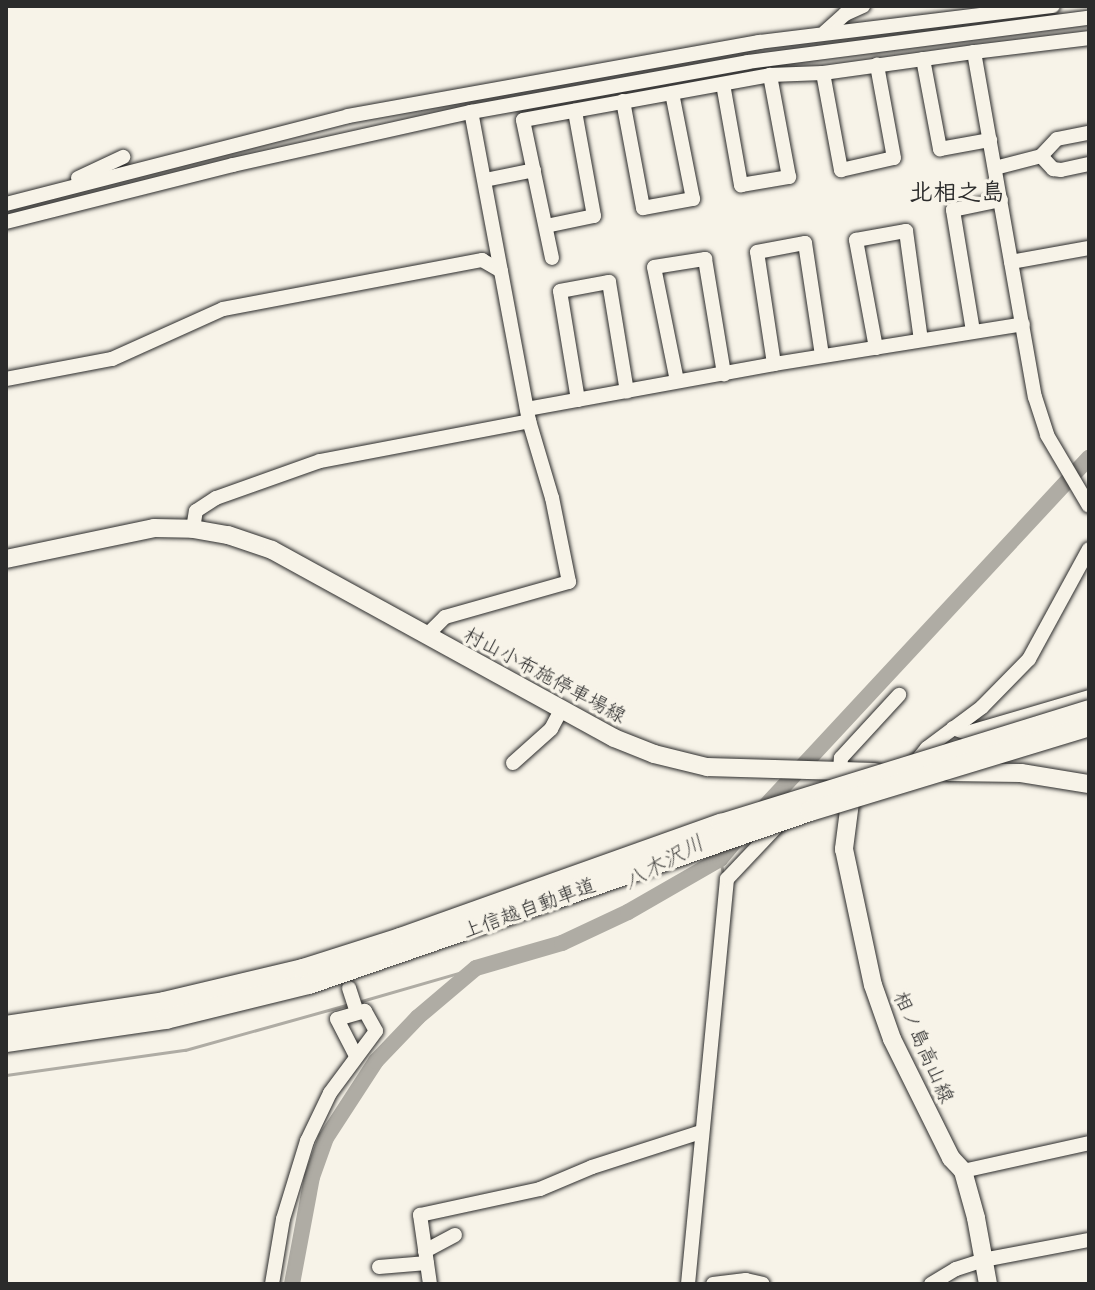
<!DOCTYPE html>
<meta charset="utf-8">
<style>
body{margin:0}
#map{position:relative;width:1095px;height:1290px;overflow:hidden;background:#f7f3e8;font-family:Pangolin,"Klee One",sans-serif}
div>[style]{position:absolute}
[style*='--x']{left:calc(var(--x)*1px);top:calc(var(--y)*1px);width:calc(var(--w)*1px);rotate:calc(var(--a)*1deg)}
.stream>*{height:3px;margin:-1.5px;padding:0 1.5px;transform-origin:1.5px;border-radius:1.5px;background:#afaca4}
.river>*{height:16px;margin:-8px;padding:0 8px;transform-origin:8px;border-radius:8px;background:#afaca4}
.roads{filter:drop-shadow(0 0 2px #2b2b2b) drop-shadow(0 0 2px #2b2b2b)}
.minor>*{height:14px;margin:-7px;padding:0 7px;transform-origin:7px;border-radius:7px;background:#f7f3e8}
.major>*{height:18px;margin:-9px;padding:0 9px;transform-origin:9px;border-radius:9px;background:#f7f3e8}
.bridges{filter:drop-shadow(0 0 2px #2b2b2b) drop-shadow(0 0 2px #2b2b2b)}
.highway-bridge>*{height:20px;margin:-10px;padding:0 10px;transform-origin:10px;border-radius:10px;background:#f7f3e8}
span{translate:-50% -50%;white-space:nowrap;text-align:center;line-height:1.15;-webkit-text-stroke:7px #f7f3e8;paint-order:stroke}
.street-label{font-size:20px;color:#2b2b2b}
.water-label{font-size:22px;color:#53524f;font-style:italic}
.quarter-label{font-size:24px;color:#2b2b2b;font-weight:700}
.frame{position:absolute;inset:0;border:8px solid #2b2b2b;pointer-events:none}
</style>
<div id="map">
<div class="stream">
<div style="--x:720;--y:859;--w:16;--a:79"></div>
<div style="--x:358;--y:1002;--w:123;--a:-16.1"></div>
<div style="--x:6;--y:1075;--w:181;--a:-8"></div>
<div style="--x:185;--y:1050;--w:171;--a:-15.6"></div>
</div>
<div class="river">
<div style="--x:757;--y:815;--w:488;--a:-47.1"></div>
<div style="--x:292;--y:1284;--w:109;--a:-79.4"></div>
<div style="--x:312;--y:1177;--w:41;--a:-70.3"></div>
<div style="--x:326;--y:1138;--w:92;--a:-57"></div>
<div style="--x:376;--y:1061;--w:61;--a:-46.3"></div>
<div style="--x:418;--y:1017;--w:76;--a:-40.2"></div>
<div style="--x:476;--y:968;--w:90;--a:-16.2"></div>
<div style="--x:562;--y:943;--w:73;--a:-25.2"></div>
<div style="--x:628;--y:912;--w:106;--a:-29.9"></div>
<div style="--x:720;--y:859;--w:31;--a:-50"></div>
</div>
<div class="roads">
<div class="minor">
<div style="--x:825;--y:32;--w:27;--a:-42"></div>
<div style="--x:845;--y:14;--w:20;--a:-24"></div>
<div style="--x:974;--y:52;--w:116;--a:-6.9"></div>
<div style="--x:923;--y:59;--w:92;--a:79.3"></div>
<div style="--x:940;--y:149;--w:51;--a:-10.2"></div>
<div style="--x:823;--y:73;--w:99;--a:79.5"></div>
<div style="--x:841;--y:170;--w:54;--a:-12.8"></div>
<div style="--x:894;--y:158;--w:95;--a:-100.4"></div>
<div style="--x:723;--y:84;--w:103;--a:79.9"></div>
<div style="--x:741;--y:185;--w:49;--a:-9.5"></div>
<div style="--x:789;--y:177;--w:104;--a:-100.6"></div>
<div style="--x:623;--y:101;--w:109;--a:79.4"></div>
<div style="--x:643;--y:208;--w:51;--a:-10.2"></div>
<div style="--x:693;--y:199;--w:108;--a:-101.2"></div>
<div style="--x:1041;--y:156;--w:18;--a:47"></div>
<div style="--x:1053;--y:169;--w:8;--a:7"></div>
<div style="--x:1061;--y:170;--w:29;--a:-12"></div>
<div style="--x:995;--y:168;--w:48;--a:-14.6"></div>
<div style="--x:1041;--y:156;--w:23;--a:-47"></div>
<div style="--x:1057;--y:139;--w:33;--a:-11"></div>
<div style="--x:78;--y:178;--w:50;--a:-25"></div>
<div style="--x:485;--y:180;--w:50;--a:-11.5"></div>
<div style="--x:6;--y:204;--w:353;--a:-14.4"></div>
<div style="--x:348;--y:116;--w:418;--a:-10.2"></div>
<div style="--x:759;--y:42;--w:296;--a:-7"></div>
<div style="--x:6;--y:222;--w:234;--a:-14.1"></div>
<div style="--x:233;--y:165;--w:244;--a:-12.6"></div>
<div style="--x:471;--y:112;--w:281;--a:-10.2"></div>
<div style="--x:748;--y:62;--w:344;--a:-7.4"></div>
<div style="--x:546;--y:226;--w:49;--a:-11.8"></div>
<div style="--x:594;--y:216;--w:107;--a:-100.3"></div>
<div style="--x:552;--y:258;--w:141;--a:-101.9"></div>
<div style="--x:523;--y:120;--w:251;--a:-10.3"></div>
<div style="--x:770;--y:75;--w:53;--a:-2.2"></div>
<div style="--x:823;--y:73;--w:152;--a:-7.9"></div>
<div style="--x:974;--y:52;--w:350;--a:80"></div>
<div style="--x:1035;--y:397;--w:40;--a:72"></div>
<div style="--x:1047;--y:435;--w:82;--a:59.4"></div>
<div style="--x:1011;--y:262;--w:79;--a:-10.2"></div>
<div style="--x:973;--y:331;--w:123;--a:-99.4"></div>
<div style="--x:953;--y:210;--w:49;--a:-11.8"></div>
<div style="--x:876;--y:348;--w:110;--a:-100.5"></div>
<div style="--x:856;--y:240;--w:51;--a:-10.2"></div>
<div style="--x:906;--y:231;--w:110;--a:82.2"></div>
<div style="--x:774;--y:364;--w:113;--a:-98.6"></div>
<div style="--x:757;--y:252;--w:49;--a:-10.6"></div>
<div style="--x:805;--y:243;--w:114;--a:81.4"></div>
<div style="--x:6;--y:379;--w:108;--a:-10.7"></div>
<div style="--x:112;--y:359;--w:122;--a:-24.2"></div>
<div style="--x:223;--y:309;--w:264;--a:-10.7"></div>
<div style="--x:482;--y:260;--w:22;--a:30"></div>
<div style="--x:677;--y:381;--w:116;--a:-101.4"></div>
<div style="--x:654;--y:267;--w:52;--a:-8.9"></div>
<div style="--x:705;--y:259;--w:117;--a:80.6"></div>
<div style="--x:578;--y:400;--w:110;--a:-99.4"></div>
<div style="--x:560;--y:291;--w:50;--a:-10.4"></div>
<div style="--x:609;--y:282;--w:111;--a:80.7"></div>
<div style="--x:527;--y:409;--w:251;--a:-10.3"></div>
<div style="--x:774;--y:364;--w:252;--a:-9.1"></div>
<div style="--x:193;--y:529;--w:18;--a:-81"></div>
<div style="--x:196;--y:511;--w:24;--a:-33"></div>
<div style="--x:216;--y:498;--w:110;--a:-19.6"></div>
<div style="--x:320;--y:461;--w:213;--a:-10.8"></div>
<div style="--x:426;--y:636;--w:27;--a:-45"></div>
<div style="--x:445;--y:617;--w:129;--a:-15.8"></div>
<div style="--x:569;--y:582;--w:86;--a:-101.4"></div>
<div style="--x:552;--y:498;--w:80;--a:-106.6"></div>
<div style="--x:529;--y:421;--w:314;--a:-100.6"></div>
<div style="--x:953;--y:728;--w:15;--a:20"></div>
<div style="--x:967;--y:733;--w:127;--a:-16.4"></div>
<div style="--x:513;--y:763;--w:51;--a:-41.8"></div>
<div style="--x:551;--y:729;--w:24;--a:-62"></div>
<div style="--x:915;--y:763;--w:19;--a:-51"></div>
<div style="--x:927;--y:748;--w:69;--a:-36.7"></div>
<div style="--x:982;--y:707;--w:67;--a:-45.6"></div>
<div style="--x:1029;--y:659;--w:125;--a:-61.4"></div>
<div style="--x:840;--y:771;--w:13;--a:-86"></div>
<div style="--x:841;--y:758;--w:86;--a:-47.4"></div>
<div style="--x:349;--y:988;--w:25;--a:72"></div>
<div style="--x:963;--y:1171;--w:129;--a:-12.5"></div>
<div style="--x:425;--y:1251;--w:34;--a:-28"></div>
<div style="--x:379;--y:1267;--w:48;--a:-4.8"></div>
<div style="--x:272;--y:1284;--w:66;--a:-80.4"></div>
<div style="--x:283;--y:1219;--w:82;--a:-72.9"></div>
<div style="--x:307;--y:1141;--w:53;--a:-64.4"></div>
<div style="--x:330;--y:1093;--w:77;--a:-53.4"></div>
<div style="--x:376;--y:1031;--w:23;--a:-119"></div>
<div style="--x:365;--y:1011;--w:29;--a:164"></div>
<div style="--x:337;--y:1019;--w:42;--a:62.8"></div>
<div style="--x:430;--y:1284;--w:70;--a:-98.2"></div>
<div style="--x:420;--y:1215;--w:123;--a:-12.2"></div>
<div style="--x:540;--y:1189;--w:56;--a:-22.9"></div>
<div style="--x:592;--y:1167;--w:114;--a:-17.8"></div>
<div style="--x:688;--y:1284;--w:407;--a:-84.5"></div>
<div style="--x:727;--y:879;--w:77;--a:-46.6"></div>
<div style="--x:713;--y:1284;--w:33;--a:-7"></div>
<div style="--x:746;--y:1280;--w:17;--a:13"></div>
<div style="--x:931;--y:1284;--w:29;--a:-31"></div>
<div style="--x:956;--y:1269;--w:28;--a:-18"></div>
<div style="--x:983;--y:1260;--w:108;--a:-10.7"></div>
</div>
<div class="major">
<div style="--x:6;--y:559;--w:151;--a:-11.8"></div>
<div style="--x:154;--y:528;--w:39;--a:1"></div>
<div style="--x:193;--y:529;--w:36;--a:10"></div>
<div style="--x:228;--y:535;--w:46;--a:18.8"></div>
<div style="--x:272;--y:550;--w:390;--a:28.8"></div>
<div style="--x:614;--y:738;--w:43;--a:21.8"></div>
<div style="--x:654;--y:754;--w:55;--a:13.8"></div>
<div style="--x:707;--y:767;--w:168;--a:1.7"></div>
<div style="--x:949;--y:772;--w:72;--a:0.8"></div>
<div style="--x:1021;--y:773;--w:69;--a:9.2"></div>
<div style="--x:852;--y:787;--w:63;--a:97.4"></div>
<div style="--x:844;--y:849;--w:139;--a:78"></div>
<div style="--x:873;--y:985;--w:57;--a:70.6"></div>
<div style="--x:892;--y:1039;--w:133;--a:63.6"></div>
<div style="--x:951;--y:1158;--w:18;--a:47"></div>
<div style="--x:963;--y:1171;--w:49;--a:74.5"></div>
<div style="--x:976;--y:1218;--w:67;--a:79.7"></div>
</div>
</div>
<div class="bridges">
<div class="highway-bridge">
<div style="--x:6;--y:1026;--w:160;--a:-8.6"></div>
<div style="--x:164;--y:1002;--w:143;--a:-13.4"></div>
<div style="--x:303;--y:969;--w:102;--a:-17.7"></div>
<div style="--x:400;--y:938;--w:341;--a:-19.6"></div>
<div style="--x:721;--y:824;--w:385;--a:-17.2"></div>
<div style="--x:6;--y:1042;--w:162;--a:-8.2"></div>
<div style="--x:166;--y:1019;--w:147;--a:-13.8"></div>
<div style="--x:309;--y:984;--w:530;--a:-19.05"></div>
<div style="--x:810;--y:811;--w:292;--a:-16.9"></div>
</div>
</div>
<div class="street-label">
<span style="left:545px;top:675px;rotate:28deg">村山小布施停車場線</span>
<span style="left:529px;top:908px;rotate:-20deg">上信越自動車道</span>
<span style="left:924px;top:1047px;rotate:66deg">相ノ島高山線</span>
</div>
<div class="water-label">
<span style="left:664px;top:863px;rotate:-29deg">八木沢川</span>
</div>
<div class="quarter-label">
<span style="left:957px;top:193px">北相之島</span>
</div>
<div class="frame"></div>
</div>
